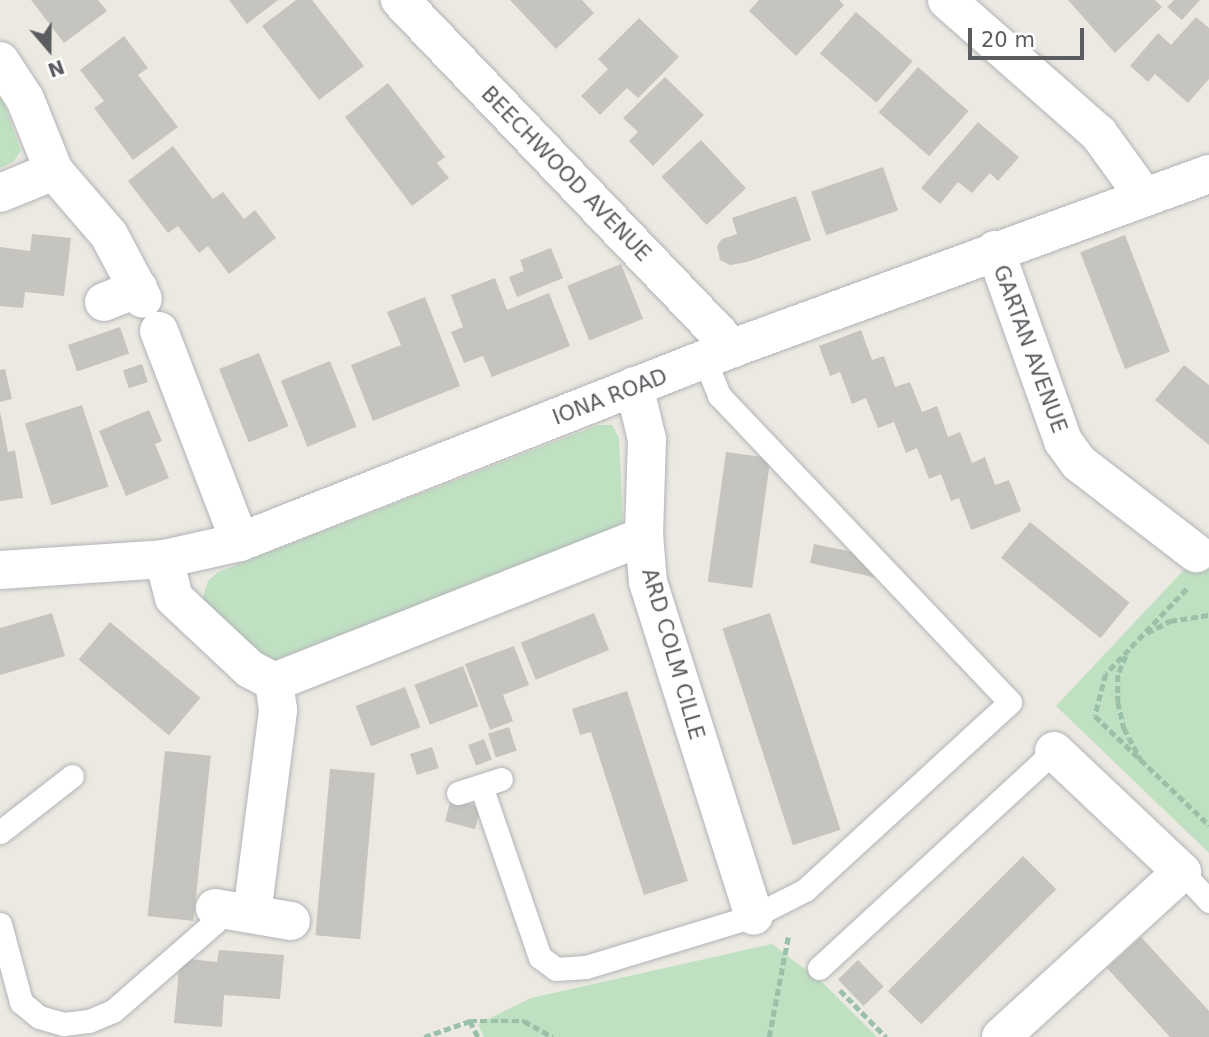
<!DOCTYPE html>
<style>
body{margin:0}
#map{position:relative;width:1209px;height:1037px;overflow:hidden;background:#ebe9e1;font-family:"DejaVu Sans",sans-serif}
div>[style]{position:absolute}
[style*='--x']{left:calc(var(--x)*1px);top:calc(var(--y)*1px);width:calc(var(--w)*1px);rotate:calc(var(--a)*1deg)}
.green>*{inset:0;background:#c0e0c2}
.building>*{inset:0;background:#c6c4be;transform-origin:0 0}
.path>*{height:4.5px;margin-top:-2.25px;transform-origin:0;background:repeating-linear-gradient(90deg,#9ac0a7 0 7px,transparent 0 10.5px)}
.roads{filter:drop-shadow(0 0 2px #b2b3b7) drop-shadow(0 0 2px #b2b3b7)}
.service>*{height:23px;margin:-11.5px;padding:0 11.5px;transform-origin:11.5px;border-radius:11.5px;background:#fff}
.minor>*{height:38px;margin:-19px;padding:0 19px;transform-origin:19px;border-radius:19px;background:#fff}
span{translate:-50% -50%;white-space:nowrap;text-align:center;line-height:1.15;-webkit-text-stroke:7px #fff;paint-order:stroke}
.street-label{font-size:21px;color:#5a5c60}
.north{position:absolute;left:14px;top:14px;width:70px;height:70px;-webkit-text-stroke:5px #fff;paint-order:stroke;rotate:160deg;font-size:19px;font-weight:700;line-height:28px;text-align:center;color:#5a5c60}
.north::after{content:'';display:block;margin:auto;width:24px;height:32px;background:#5a5c60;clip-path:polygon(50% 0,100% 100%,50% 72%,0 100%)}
.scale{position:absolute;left:968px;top:28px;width:116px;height:32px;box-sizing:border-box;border:4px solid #5a5c60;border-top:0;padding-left:9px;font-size:21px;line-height:24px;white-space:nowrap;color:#5a5c60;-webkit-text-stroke:5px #fff;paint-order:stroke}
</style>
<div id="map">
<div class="green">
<div style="clip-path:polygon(0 92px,21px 151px,13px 162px,0 168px)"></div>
<div style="clip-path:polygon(598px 425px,612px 425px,619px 438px,623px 525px,272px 661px,259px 659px,211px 618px,203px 597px,208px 581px,218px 572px)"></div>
<div style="clip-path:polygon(1209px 543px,1209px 853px,1056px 706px)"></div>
<div style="clip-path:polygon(772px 944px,823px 983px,877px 1037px,484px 1037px,478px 1024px,531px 998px)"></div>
</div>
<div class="building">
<div style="clip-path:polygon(31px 0,98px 0,107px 11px,64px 43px)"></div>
<div style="clip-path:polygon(229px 0,278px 0,247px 24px)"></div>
<div style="clip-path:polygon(296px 0,312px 0,364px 66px,319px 100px,262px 26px)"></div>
<div style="clip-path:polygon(510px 0,582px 0,594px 13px,556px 49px)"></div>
<div style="clip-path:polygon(759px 0,839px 0,844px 5px,796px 56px,749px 11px)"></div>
<div style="clip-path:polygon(1068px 0,1155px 0,1162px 7px,1115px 53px)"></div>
<div style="clip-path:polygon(1174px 0,1200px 0,1182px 20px,1167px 7px)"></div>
<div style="left:856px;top:12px;width:75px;height:55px;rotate:41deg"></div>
<div style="clip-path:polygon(1196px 17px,1209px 28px,1209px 79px,1188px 103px,1155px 74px,1148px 82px,1130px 66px,1158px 33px,1171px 45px)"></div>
<div style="clip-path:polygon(639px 18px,679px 57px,638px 98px,627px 88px,600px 115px,581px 96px,608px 69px,598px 59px)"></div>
<div style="clip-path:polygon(124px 36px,148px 68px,138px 75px,178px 127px,133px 160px,94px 108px,104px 101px,80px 70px)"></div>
<div style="left:918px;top:67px;width:67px;height:60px;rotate:41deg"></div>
<div style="clip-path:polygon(665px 77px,704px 115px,653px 166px,629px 141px,638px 132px,623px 118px)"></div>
<div style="clip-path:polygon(388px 83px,445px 157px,437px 163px,449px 178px,412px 206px,345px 117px)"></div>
<div style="clip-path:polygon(978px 122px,1019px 157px,998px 181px,990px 173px,972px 193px,958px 182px,940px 204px,921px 188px)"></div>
<div style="left:701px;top:140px;width:66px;height:54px;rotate:47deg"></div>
<div style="clip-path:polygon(173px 146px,213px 199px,223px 192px,244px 219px,255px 210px,276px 238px,229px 274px,208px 246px,199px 253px,178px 226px,168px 233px,128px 181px)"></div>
<div style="left:883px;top:167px;width:46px;height:76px;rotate:71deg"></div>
<div style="clip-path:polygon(796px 196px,811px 240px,747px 262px,730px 265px,720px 260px,717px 246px,722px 239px,737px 234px,732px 218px)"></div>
<div style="clip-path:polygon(32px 234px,71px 238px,64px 296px,25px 292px,23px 308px,0 306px,0 247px,30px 251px)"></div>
<div style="left:1125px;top:235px;width:125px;height:48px;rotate:69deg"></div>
<div style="clip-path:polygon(551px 248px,563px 278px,517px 297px,509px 277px,524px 271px,520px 260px)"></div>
<div style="left:621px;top:264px;width:59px;height:58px;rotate:68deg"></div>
<div style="clip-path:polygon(495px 278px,507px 310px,549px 293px,570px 346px,492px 377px,483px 356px,464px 363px,451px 332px,463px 327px,451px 295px)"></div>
<div style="clip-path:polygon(425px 297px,460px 386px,373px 421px,351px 365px,401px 345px,387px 312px)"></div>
<div style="left:120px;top:327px;width:28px;height:55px;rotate:71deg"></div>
<div style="clip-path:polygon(861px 330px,872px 360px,884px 356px,895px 387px,910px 382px,922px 412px,937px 406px,948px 437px,960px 432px,972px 463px,985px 457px,995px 485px,1009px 480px,1021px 511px,971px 530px,959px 498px,951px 501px,941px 474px,929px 479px,917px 448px,906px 453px,894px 422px,878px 428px,866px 398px,852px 404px,840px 372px,830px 376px,819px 346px)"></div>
<div style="left:259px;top:353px;width:79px;height:43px;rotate:68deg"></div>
<div style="left:330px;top:361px;width:71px;height:53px;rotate:68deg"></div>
<div style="left:142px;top:364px;width:19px;height:20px;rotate:72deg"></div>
<div style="clip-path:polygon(1184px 365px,1209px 385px,1209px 445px,1155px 400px)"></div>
<div style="clip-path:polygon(5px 369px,12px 399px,0 402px,0 370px)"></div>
<div style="left:82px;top:405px;width:86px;height:60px;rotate:72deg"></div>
<div style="clip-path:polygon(149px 410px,162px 441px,155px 444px,169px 478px,126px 496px,99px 431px)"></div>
<div style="clip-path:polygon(0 411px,8px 452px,15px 450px,23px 498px,0 501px)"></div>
<div style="left:726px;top:452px;width:45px;height:131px;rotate:8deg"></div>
<div style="left:1030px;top:522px;width:128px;height:46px;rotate:39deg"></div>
<div style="clip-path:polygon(814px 544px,862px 554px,882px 579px,810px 563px)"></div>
<div style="clip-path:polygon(52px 613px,65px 656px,0 675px,0 628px)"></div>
<div style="left:594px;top:613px;width:40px;height:79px;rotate:68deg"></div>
<div style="left:770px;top:613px;width:228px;height:50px;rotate:72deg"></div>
<div style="left:110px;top:622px;width:118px;height:49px;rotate:40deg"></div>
<div style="clip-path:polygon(514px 646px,529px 685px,503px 695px,513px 721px,490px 730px,465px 664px)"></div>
<div style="left:463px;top:666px;width:43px;height:52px;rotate:69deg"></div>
<div style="left:405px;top:687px;width:43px;height:53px;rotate:69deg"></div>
<div style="clip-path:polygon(627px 691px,688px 881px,644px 895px,591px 732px,580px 735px,572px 709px)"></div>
<div style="left:509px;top:727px;width:25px;height:22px;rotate:72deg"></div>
<div style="left:484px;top:739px;width:22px;height:17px;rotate:69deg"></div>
<div style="left:432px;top:747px;width:22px;height:23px;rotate:72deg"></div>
<div style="left:165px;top:751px;width:46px;height:166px;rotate:6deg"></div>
<div style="left:330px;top:769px;width:45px;height:167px;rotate:5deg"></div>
<div style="left:451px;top:799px;width:31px;height:23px;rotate:15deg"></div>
<div style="left:1023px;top:856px;width:47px;height:191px;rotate:45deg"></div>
<div style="clip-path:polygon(1141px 937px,1209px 1011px,1209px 1037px,1170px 1037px,1107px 968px)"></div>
<div style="clip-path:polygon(219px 950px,284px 955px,280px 999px,224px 995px,222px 1027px,174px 1023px,180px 958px,217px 962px)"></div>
<div style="left:858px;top:960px;width:37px;height:28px;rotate:46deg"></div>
</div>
<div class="path">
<div style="--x:1187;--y:589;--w:117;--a:133.6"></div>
<div style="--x:1106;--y:674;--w:43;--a:104.7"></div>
<div style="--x:1095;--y:716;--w:158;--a:43.7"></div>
<div style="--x:1147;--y:633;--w:26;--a:-28"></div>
<div style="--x:1170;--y:621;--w:39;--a:-9"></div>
<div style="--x:1126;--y:656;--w:21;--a:113"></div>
<div style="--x:1118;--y:675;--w:27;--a:90"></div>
<div style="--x:1118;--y:702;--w:27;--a:77"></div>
<div style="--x:1124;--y:728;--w:36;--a:62"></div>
<div style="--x:840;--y:990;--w:66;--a:45.6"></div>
<div style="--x:470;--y:1021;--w:18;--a:63"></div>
<div style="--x:424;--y:1037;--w:49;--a:-19.2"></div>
<div style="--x:470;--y:1021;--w:54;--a:0"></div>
<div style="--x:524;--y:1021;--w:33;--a:29"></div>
<div style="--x:769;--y:1037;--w:102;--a:-79.2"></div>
</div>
<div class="roads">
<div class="service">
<div style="--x:481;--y:786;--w:181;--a:71"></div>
<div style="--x:540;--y:957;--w:20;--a:37"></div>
<div style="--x:556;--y:969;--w:30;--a:-4"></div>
<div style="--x:586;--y:967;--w:176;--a:-16.9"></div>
<div style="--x:754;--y:916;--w:57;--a:-27"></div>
<div style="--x:805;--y:890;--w:278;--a:-42.5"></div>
<div style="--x:1010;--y:702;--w:423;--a:-133.5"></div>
<div style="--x:719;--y:395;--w:38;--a:-112"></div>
<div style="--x:458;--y:793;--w:45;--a:-18"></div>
<div style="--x:0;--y:832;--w:91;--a:-37.9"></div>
<div style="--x:1182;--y:872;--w:40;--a:47"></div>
<div style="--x:0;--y:924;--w:81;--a:74.9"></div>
<div style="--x:21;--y:1002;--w:23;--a:40"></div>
<div style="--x:39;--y:1017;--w:26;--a:16"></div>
<div style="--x:64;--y:1024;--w:25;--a:-7"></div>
<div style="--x:89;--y:1021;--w:26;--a:-23"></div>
<div style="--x:113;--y:1011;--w:135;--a:-41.1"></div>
<div style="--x:215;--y:922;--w:14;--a:-90"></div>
<div style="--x:819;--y:968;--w:320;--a:-42.7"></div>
</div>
<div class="minor">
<div style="--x:400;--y:0;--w:482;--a:46.3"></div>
<div style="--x:947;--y:0;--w:203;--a:41.4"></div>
<div style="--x:1099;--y:134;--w:75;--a:54.2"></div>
<div style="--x:0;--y:61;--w:45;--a:56.7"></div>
<div style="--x:25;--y:99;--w:78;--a:68.1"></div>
<div style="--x:54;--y:171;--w:84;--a:49.3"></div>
<div style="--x:109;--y:235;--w:72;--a:62"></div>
<div style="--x:0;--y:193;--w:58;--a:-22.2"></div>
<div style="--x:995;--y:250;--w:203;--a:70.4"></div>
<div style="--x:1063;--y:441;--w:27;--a:54"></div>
<div style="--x:1079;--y:463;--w:148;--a:37.6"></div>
<div style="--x:104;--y:302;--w:37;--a:-22"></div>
<div style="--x:159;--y:331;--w:226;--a:69"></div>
<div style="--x:634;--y:386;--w:55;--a:76.2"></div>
<div style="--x:647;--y:439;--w:97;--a:91.8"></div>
<div style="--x:644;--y:536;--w:46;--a:85"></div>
<div style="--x:648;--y:582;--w:350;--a:72.4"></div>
<div style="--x:164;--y:559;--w:40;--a:75.6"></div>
<div style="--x:174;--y:598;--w:104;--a:43.1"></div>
<div style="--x:250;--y:669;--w:27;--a:28"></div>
<div style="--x:274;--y:682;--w:398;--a:-21.5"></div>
<div style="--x:0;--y:570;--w:164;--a:-3.8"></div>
<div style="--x:164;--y:559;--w:78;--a:-12.6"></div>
<div style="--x:240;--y:542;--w:530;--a:-21.48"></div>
<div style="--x:733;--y:348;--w:507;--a:-20.08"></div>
<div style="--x:215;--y:908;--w:77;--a:9.7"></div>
<div style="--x:252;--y:914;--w:206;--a:-82.7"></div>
<div style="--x:278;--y:710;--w:28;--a:-98"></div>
<div style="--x:1001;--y:1037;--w:245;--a:-42.4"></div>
<div style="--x:1182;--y:872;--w:176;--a:-136.6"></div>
</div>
</div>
<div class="street-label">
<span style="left:566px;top:174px;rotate:46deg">BEECHWOOD AVENUE</span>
<span style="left:1030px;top:349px;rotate:70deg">GARTAN AVENUE</span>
<span style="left:610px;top:397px;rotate:-21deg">IONA ROAD</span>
<span style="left:673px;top:654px;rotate:74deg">ARD COLM CILLE</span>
</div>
<div class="north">N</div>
<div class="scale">20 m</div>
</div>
